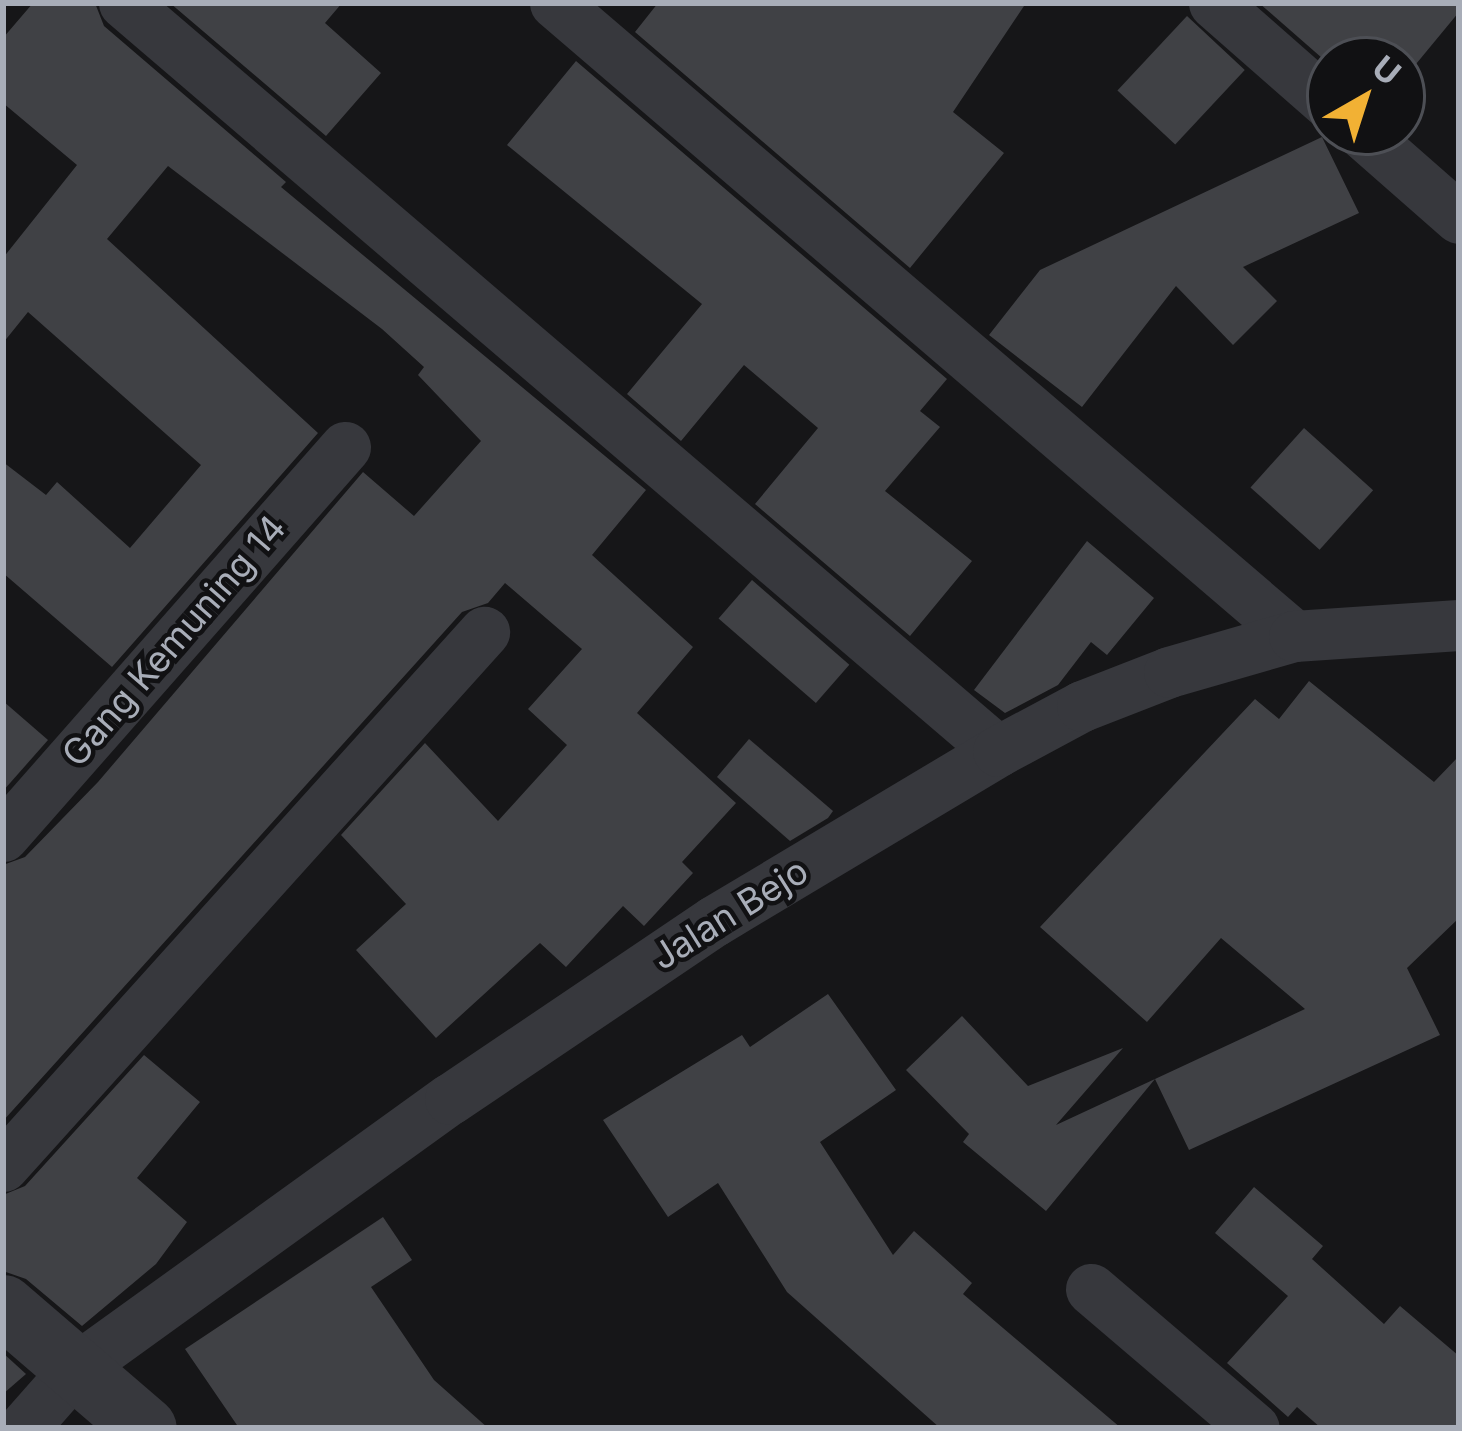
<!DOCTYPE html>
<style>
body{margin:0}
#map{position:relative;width:1462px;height:1431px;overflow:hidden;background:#161618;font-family:Inter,sans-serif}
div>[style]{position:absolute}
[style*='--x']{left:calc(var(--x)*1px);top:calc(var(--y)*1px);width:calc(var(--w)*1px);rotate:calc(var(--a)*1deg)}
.building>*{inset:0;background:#404145;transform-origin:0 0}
.minor>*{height:51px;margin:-25.5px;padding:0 25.5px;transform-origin:25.5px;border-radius:25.5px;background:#37383d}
.tertiary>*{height:63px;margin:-31.5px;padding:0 31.5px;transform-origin:31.5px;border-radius:31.5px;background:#37383d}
span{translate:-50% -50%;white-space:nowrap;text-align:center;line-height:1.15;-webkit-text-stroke:9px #111113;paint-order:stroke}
.street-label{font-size:36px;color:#a8adb8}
.frame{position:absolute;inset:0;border:6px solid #a8adb8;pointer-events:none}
.north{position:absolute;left:1306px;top:36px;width:120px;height:120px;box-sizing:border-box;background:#111113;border:3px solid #4d4f55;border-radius:50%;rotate:39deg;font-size:33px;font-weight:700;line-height:48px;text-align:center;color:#a8adb8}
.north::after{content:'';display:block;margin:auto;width:42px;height:54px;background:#f2b134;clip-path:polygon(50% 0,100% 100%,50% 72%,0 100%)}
</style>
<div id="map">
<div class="building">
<div style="clip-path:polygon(33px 3px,95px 3px,104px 26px,286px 182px,281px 187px,646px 490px,592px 555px,693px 647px,637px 713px,736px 803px,682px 862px,693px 873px,644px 926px,623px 906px,566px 967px,540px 943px,436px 1038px,356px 950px,406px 904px,341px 835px,425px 743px,498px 821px,567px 745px,528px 709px,582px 649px,505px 583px,488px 603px,462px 612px,3px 1121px,3px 865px,25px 857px,98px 782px,363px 472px,414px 516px,481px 441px,418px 375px,424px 367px,382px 329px,168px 166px,107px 239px,318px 433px,112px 667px,3px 573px,3px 462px,46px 495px,57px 482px,130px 548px,201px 465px,28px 312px,3px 343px,3px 258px,77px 165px,3px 103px,3px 38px)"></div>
<div style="clip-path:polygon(170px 3px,342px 3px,325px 23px,381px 73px,326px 136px)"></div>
<div style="clip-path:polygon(658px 3px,1026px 3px,953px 112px,1004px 153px,910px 268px,635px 32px)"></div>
<div style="clip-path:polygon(1259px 3px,1459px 3px,1459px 12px,1402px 81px,1402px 60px,1330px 65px)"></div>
<div style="left:1187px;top:16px;width:79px;height:102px;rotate:43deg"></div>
<div style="clip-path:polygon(576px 61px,947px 379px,920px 411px,940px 427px,885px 491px,972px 561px,910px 636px,755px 504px,818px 428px,744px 365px,681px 441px,627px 394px,702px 304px,507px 145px)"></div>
<div style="clip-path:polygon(1322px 137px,1359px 213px,1243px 267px,1277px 301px,1233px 345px,1176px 286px,1082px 407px,989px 335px,1040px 270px)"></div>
<div style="left:1304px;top:428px;width:93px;height:80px;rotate:42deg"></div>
<div style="clip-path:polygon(1087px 541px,1154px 598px,1107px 655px,1091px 642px,1058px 685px,1005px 713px,974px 690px)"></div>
<div style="left:752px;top:580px;width:129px;height:51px;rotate:41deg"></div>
<div style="clip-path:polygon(1309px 681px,1434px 782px,1459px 756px,1459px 918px,1407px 968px,1440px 1035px,1189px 1150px,1155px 1079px,1305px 1009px,1221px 938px,1147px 1022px,1040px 927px,1255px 699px,1279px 719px)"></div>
<div style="clip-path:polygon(3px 701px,48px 740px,3px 791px)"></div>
<div style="clip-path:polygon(749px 739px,833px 811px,828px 818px,790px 841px,717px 777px)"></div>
<div style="clip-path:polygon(828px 994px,896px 1090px,820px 1142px,893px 1255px,914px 1231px,972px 1283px,963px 1294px,1121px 1428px,940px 1428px,787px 1292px,718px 1183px,668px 1217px,603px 1120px,742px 1035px,750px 1047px)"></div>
<div style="clip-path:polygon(962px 1016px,1028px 1086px,1123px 1048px,1056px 1125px,1155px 1079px,1046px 1211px,963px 1142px,969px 1134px,906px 1070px)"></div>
<div style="clip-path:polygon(144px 1055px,200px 1102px,137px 1178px,187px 1222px,156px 1264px,82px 1326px,26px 1279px,3px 1271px,3px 1195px,25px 1186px)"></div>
<div style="clip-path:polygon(1254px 1187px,1323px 1246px,1312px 1259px,1384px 1324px,1400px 1306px,1459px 1356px,1459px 1428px,1321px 1428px,1297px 1407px,1288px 1417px,1227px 1363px,1288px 1296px,1215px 1233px)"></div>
<div style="clip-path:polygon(383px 1217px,412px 1260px,371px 1287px,434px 1380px,488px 1428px,239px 1428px,185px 1349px)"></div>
<div style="clip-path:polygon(3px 1353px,26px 1374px,3px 1394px)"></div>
</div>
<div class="minor">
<div style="--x:124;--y:3;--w:1150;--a:40.56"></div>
<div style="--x:555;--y:3;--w:973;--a:40.58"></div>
<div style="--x:1214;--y:3;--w:154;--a:41.3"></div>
<div style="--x:1361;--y:132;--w:130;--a:41.3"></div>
<div style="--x:3;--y:836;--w:518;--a:-48.68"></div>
<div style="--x:3;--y:1166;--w:719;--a:-47.99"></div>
<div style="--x:1091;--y:1289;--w:214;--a:40.5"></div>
<div style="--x:23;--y:1428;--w:79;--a:-48.6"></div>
<div style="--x:75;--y:1369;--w:462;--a:-35.8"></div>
<div style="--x:450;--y:1099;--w:318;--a:-34"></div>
<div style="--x:714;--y:921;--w:331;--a:-30.9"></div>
<div style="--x:998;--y:751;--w:95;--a:-28.2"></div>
<div style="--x:1082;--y:706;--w:93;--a:-21.3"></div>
<div style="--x:1169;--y:672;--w:130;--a:-16.1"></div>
<div style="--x:1294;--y:636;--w:165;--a:-3.8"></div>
</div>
<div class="tertiary">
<div style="--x:3;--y:1306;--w:187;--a:40.7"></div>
</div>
<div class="street-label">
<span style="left:174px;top:641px;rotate:-49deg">Gang Kemuning 14</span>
<span style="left:730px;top:914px;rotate:-32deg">Jalan Bejo</span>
</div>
<div class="frame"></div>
<div class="north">U</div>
</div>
